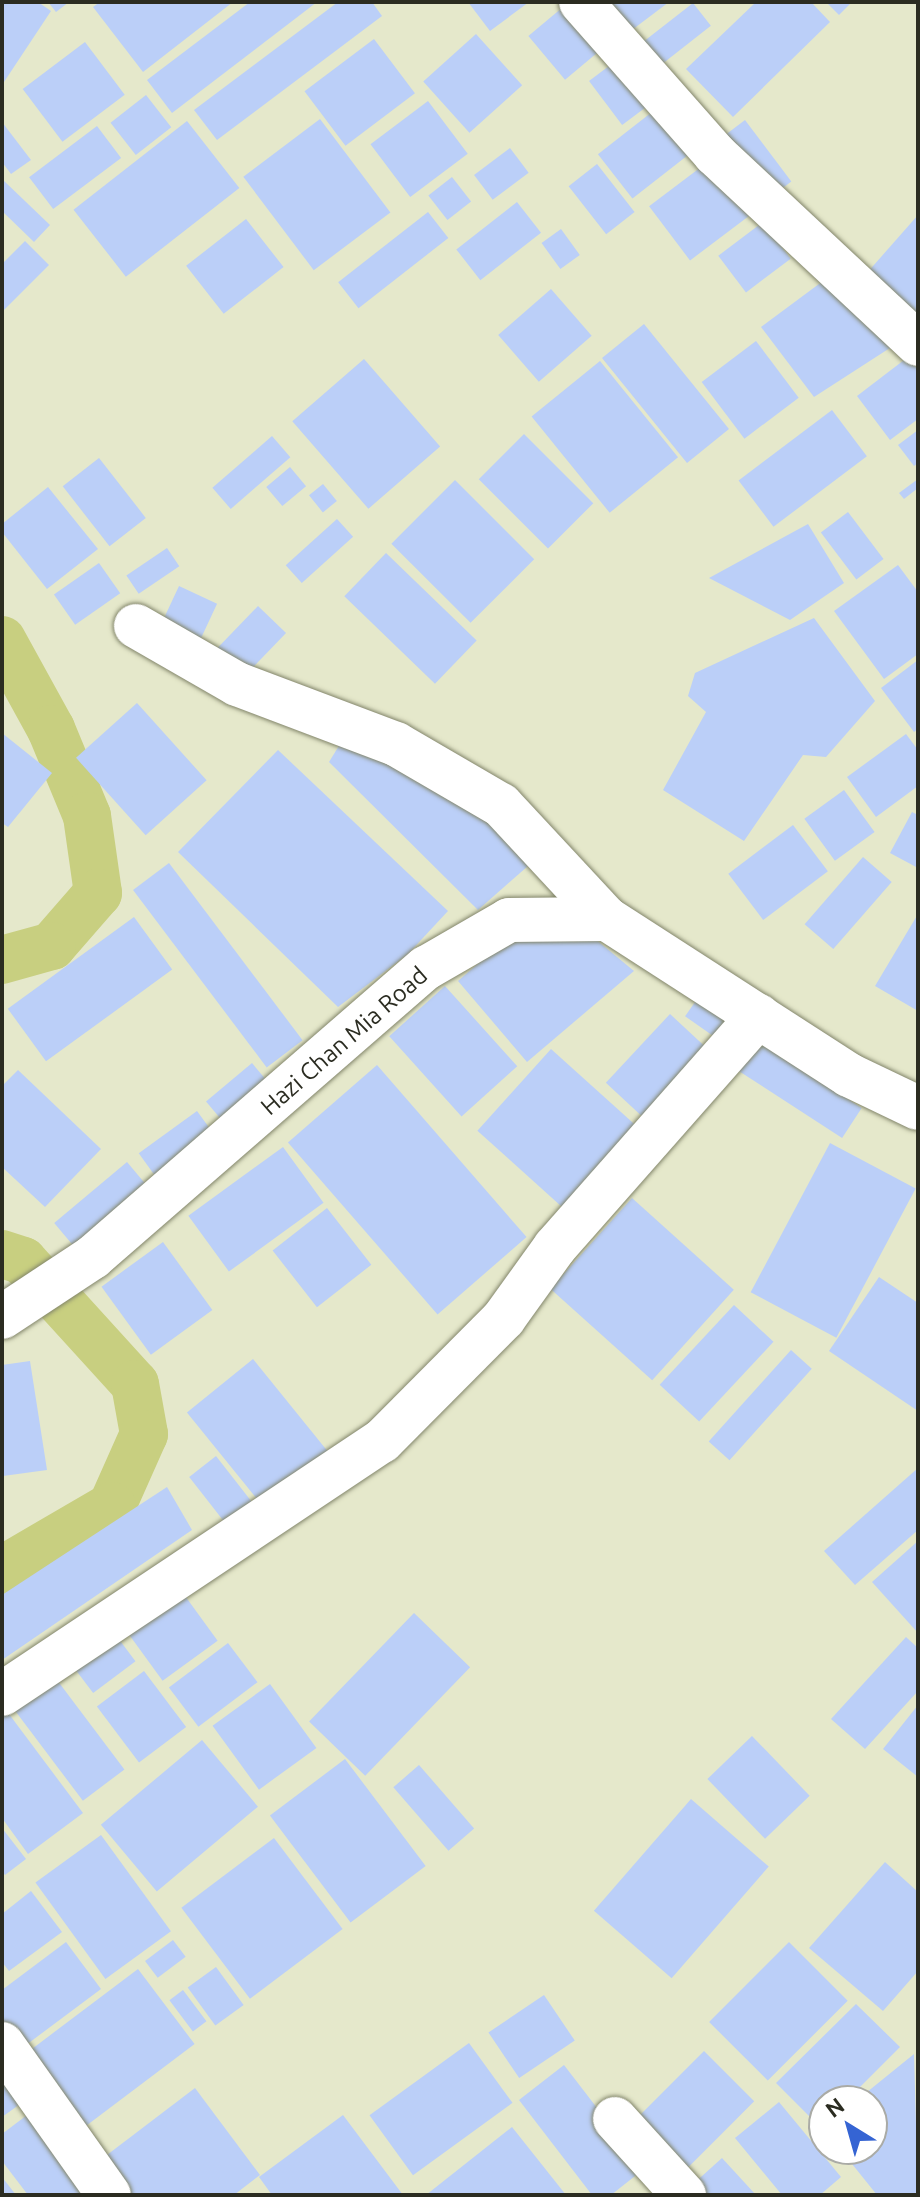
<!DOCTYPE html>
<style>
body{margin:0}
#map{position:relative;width:920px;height:2197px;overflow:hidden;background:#e5e8cb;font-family:Ubuntu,sans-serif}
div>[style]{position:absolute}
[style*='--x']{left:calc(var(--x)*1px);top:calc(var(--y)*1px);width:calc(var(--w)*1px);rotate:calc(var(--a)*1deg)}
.canal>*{height:48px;margin:-24px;padding:0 24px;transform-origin:24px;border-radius:24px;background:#c8cf80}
.building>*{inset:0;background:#bbcff8;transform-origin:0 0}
.roads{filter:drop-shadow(0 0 2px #82856a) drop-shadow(0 0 2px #82856a)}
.minor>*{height:44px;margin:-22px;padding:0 22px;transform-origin:22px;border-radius:22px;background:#fff}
span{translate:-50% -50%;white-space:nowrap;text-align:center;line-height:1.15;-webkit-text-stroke:6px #fff;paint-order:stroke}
.street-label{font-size:24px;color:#2b2c21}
.frame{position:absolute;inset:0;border:4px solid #2b2c21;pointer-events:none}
.north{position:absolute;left:808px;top:2085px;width:80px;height:80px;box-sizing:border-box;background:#fff;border:2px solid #aaaba6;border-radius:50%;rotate:323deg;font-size:22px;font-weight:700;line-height:32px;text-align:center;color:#2b2c21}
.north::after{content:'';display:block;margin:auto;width:28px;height:36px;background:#3564d3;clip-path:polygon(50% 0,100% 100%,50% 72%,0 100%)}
</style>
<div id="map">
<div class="canal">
<div style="--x:2;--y:640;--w:102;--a:61.2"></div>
<div style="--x:51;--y:729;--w:94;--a:67.5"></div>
<div style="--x:87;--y:816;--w:78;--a:81.9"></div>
<div style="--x:98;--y:893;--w:70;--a:131"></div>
<div style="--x:52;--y:946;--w:52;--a:164.4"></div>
<div style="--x:2;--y:1254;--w:22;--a:18"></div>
<div style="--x:23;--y:1261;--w:166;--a:47.7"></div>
<div style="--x:135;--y:1384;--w:51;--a:79.8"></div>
<div style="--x:144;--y:1434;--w:79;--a:114"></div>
<div style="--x:112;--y:1506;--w:127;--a:149.8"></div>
</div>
<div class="building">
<div style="clip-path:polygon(2px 2px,38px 2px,51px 11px,2px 85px)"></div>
<div style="clip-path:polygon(48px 2px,69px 2px,56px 12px)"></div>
<div style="clip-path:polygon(100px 2px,233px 2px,143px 72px,93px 7px)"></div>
<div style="clip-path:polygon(250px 2px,317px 2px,172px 113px,147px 80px)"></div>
<div style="clip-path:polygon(338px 2px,372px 2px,382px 16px,217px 140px,194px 110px)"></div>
<div style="clip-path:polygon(468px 2px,529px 2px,490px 31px)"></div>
<div style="left:569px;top:2px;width:57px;height:53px;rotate:50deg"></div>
<div style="clip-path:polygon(591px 2px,669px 2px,620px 39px)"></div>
<div style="clip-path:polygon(756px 2px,811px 2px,830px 22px,733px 117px,686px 69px)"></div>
<div style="clip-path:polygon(826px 2px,852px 2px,839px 15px)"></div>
<div style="left:693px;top:3px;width:29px;height:76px;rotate:52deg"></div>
<div style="left:476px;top:34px;width:69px;height:71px;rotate:48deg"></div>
<div style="left:374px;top:39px;width:68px;height:87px;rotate:53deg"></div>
<div style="left:85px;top:42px;width:66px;height:78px;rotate:53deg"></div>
<div style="left:621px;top:57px;width:55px;height:40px;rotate:53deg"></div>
<div style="left:146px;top:95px;width:41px;height:45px;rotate:52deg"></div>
<div style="left:428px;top:101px;width:66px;height:72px;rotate:53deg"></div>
<div style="left:661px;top:105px;width:56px;height:80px;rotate:52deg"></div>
<div style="left:320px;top:119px;width:117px;height:96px;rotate:53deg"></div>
<div style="left:745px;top:120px;width:77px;height:26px;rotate:53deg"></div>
<div style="left:187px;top:121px;width:85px;height:144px;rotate:52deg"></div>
<div style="clip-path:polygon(2px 122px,31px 160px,11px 174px,2px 162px)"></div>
<div style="left:97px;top:126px;width:40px;height:85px;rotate:53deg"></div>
<div style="left:510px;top:148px;width:31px;height:45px;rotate:53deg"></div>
<div style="left:709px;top:161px;width:68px;height:75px;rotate:53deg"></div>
<div style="left:597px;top:164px;width:61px;height:36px;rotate:52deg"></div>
<div style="left:452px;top:177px;width:31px;height:30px;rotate:52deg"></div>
<div style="clip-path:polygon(2px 179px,50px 225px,34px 242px,2px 211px)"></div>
<div style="left:517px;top:202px;width:39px;height:77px;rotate:52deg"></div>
<div style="left:428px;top:212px;width:33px;height:114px;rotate:52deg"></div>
<div style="clip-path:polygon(918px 215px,918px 319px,866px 274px)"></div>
<div style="left:246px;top:219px;width:61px;height:76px;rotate:52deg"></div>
<div style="left:763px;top:222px;width:46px;height:56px;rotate:53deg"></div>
<div style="left:561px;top:229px;width:32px;height:24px;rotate:54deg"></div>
<div style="clip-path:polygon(25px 241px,49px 265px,2px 312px,2px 264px)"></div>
<div style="clip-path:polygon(823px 281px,893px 346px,814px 397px,761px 327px)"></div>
<div style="left:551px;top:289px;width:62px;height:70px;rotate:49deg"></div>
<div style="left:644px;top:324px;width:135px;height:54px;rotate:51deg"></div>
<div style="left:756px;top:341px;width:71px;height:68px;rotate:53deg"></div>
<div style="clip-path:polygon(908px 357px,918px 370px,918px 419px,890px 440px,857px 396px)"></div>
<div style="left:364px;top:359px;width:116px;height:95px;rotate:49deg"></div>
<div style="left:600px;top:361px;width:124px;height:88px;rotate:51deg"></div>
<div style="left:832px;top:410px;width:58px;height:117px;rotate:53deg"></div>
<div style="clip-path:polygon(918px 430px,918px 463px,914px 466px,898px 445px)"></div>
<div style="left:524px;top:434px;width:98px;height:64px;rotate:45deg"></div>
<div style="left:272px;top:436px;width:28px;height:79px;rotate:49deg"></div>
<div style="left:99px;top:458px;width:76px;height:46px;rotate:52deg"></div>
<div style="left:290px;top:467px;width:25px;height:31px;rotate:50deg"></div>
<div style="clip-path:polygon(918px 479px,918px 488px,904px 499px,899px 493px)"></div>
<div style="left:455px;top:480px;width:112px;height:90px;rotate:45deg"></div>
<div style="left:323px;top:484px;width:22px;height:18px;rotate:51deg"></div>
<div style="clip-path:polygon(48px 487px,98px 549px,47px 589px,2px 532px,2px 524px)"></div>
<div style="left:848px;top:512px;width:59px;height:34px;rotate:53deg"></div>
<div style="left:337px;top:519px;width:24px;height:69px;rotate:48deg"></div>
<div style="clip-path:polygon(808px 524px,844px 583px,790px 620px,709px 578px)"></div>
<div style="left:167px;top:548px;width:22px;height:49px;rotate:56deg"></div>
<div style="left:386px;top:553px;width:126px;height:60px;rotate:44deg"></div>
<div style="left:99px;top:563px;width:37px;height:55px;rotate:55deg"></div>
<div style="clip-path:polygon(898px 565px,918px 592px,918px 654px,884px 679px,834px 611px)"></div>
<div style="left:179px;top:586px;width:42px;height:48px;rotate:25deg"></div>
<div style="left:258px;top:606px;width:39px;height:58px;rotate:44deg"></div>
<div style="clip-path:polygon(814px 618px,875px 701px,826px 757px,803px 755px,744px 841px,663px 790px,706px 712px,688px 696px,695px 673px)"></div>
<div style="clip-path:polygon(918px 660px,918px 729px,914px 732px,881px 688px)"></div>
<div style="left:137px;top:703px;width:104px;height:82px;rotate:48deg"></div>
<div style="clip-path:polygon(2px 733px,52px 773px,8px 827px,2px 823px)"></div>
<div style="clip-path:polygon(906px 734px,918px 750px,918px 786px,876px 817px,847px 777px)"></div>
<div style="clip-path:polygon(345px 736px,495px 815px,536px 859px,478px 910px,329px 762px)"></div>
<div style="clip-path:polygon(278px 750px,448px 911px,408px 954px,338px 1007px,178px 852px)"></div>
<div style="left:844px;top:790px;width:52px;height:49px;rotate:54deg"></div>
<div style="clip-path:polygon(912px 812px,918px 815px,918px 868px,890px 853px)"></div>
<div style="left:793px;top:825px;width:58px;height:81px;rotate:53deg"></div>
<div style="left:863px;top:857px;width:38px;height:89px;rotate:41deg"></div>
<div style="left:169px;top:863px;width:222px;height:45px;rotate:53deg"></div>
<div style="clip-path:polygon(918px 914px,918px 1011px,875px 986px)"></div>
<div style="left:134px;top:917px;width:65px;height:156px;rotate:54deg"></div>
<div style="clip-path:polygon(588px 933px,634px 971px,527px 1062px,458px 981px,511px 935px)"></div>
<div style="left:445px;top:986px;width:108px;height:75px;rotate:48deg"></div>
<div style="left:700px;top:995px;width:44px;height:26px;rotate:35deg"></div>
<div style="left:670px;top:1014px;width:57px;height:94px;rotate:43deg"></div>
<div style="left:751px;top:1036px;width:132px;height:36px;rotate:33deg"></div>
<div style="left:551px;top:1049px;width:118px;height:110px;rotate:42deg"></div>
<div style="left:252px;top:1063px;width:34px;height:60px;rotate:50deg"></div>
<div style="left:377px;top:1065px;width:228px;height:118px;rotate:49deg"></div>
<div style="clip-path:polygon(18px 1070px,101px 1149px,45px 1207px,2px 1167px,2px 1086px)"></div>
<div style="left:197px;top:1111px;width:31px;height:72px;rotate:54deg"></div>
<div style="left:830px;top:1143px;width:97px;height:169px;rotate:28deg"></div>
<div style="left:283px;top:1147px;width:69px;height:117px;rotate:54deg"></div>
<div style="left:127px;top:1162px;width:34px;height:95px;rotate:50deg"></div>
<div style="left:632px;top:1198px;width:137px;height:122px;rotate:42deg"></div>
<div style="left:327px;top:1208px;width:72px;height:69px;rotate:52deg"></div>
<div style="left:163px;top:1242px;width:84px;height:76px;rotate:54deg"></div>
<div style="clip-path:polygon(879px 1277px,918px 1303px,918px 1411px,829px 1351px)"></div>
<div style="left:734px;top:1305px;width:54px;height:109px;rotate:43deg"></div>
<div style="left:791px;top:1350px;width:28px;height:123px;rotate:42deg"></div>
<div style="left:253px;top:1359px;width:126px;height:85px;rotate:51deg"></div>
<div style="clip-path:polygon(30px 1361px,47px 1470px,3px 1476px,2px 1365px)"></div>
<div style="left:216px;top:1456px;width:67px;height:34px;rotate:52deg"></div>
<div style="clip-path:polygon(918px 1468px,918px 1530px,855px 1585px,824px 1551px)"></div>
<div style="clip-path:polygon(167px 1487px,192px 1530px,2px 1660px,2px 1595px)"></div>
<div style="clip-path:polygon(918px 1541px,918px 1633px,872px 1582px)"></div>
<div style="left:180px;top:1589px;width:64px;height:68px;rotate:54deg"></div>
<div style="left:414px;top:1613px;width:78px;height:151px;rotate:44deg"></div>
<div style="left:112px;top:1630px;width:39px;height:53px;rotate:53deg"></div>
<div style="clip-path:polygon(906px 1637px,918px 1648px,918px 1691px,865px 1749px,831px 1719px)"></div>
<div style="left:228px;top:1643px;width:49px;height:74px;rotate:53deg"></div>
<div style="left:144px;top:1671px;width:70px;height:59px;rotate:53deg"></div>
<div style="left:54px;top:1676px;width:117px;height:52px;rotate:53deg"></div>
<div style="left:270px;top:1684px;width:79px;height:71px;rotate:54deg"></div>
<div style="clip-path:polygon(918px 1705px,918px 1777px,883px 1749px)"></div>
<div style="clip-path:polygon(6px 1710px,83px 1813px,28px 1854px,2px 1818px,2px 1713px)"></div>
<div style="left:752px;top:1736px;width:83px;height:62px;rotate:46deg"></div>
<div style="left:202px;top:1740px;width:87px;height:132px;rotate:50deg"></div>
<div style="left:345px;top:1759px;width:134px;height:94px;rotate:53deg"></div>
<div style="left:419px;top:1765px;width:84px;height:34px;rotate:49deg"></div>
<div style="left:691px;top:1799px;width:103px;height:148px;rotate:41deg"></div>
<div style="clip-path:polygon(2px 1828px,26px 1859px,5px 1875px,2px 1871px)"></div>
<div style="left:101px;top:1835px;width:119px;height:81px;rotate:54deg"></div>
<div style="left:274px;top:1838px;width:114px;height:116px;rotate:53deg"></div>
<div style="clip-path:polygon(885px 1862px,918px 1892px,918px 1971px,883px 2011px,809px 1948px)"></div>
<div style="clip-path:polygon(31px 1891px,62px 1932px,9px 1971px,2px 1962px,2px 1914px)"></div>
<div style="left:173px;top:1940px;width:21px;height:35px;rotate:53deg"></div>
<div style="clip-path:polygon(66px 1942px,101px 1989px,14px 2054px,2px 2037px,2px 1990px)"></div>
<div style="left:789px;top:1942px;width:83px;height:113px;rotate:45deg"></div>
<div style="left:216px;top:1967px;width:47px;height:35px;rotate:54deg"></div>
<div style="left:138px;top:1969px;width:94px;height:144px;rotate:53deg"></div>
<div style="left:183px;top:1990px;width:39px;height:17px;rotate:53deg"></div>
<div style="left:544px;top:1995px;width:55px;height:67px;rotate:56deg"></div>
<div style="clip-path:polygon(856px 2004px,900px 2047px,846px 2101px,824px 2101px,820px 2127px,776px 2083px)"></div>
<div style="left:469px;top:2043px;width:74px;height:123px;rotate:54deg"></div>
<div style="left:704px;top:2051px;width:71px;height:95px;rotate:45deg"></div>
<div style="clip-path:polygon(914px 2054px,918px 2195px,877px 2195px,840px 2149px,872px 2149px,872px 2101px,856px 2101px)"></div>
<div style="clip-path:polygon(564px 2065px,644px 2169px,611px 2195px,592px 2195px,519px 2100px)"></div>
<div style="clip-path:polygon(2px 2073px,23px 2102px,2px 2117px)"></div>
<div style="clip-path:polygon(195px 2088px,260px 2175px,234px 2195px,131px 2195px,103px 2158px)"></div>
<div style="clip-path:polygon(779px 2102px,841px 2177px,820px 2195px,782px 2195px,735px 2138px)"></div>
<div style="clip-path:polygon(35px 2109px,94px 2186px,81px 2195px,28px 2195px,2px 2161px,2px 2134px)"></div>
<div style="clip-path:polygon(343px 2115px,403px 2195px,272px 2195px,259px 2177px)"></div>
<div style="clip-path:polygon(512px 2127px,566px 2195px,426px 2195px)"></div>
<div style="clip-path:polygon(722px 2158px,756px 2195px,699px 2195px,691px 2186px)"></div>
<div style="clip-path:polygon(2px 2177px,16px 2195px,2px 2195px)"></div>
</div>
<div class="roads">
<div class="minor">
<div style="--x:581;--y:2;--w:203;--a:48.6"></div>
<div style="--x:715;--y:154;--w:278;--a:43.1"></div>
<div style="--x:136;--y:626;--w:116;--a:29.9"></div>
<div style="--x:237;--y:684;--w:170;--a:20.7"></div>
<div style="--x:396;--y:744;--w:121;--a:30.2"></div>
<div style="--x:501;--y:805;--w:156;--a:47.1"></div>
<div style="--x:2;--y:1317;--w:109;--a:-33.4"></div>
<div style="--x:93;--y:1257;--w:441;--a:-41"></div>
<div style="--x:426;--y:968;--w:96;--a:-30"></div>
<div style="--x:509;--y:920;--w:98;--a:-0.6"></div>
<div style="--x:607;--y:919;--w:288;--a:32.8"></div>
<div style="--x:849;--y:1075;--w:76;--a:25.6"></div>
<div style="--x:2;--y:1694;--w:457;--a:-33.7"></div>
<div style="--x:382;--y:1441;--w:173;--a:-45.2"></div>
<div style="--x:504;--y:1318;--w:87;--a:-54.3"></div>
<div style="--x:555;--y:1247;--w:308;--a:-48.6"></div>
<div style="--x:2;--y:2044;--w:185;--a:54.7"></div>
<div style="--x:615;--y:2119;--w:103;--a:47.8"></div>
</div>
</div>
<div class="street-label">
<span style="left:344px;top:1041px;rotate:-41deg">Hazi Chan Mia Road</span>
</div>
<div class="frame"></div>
<div class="north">N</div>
</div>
